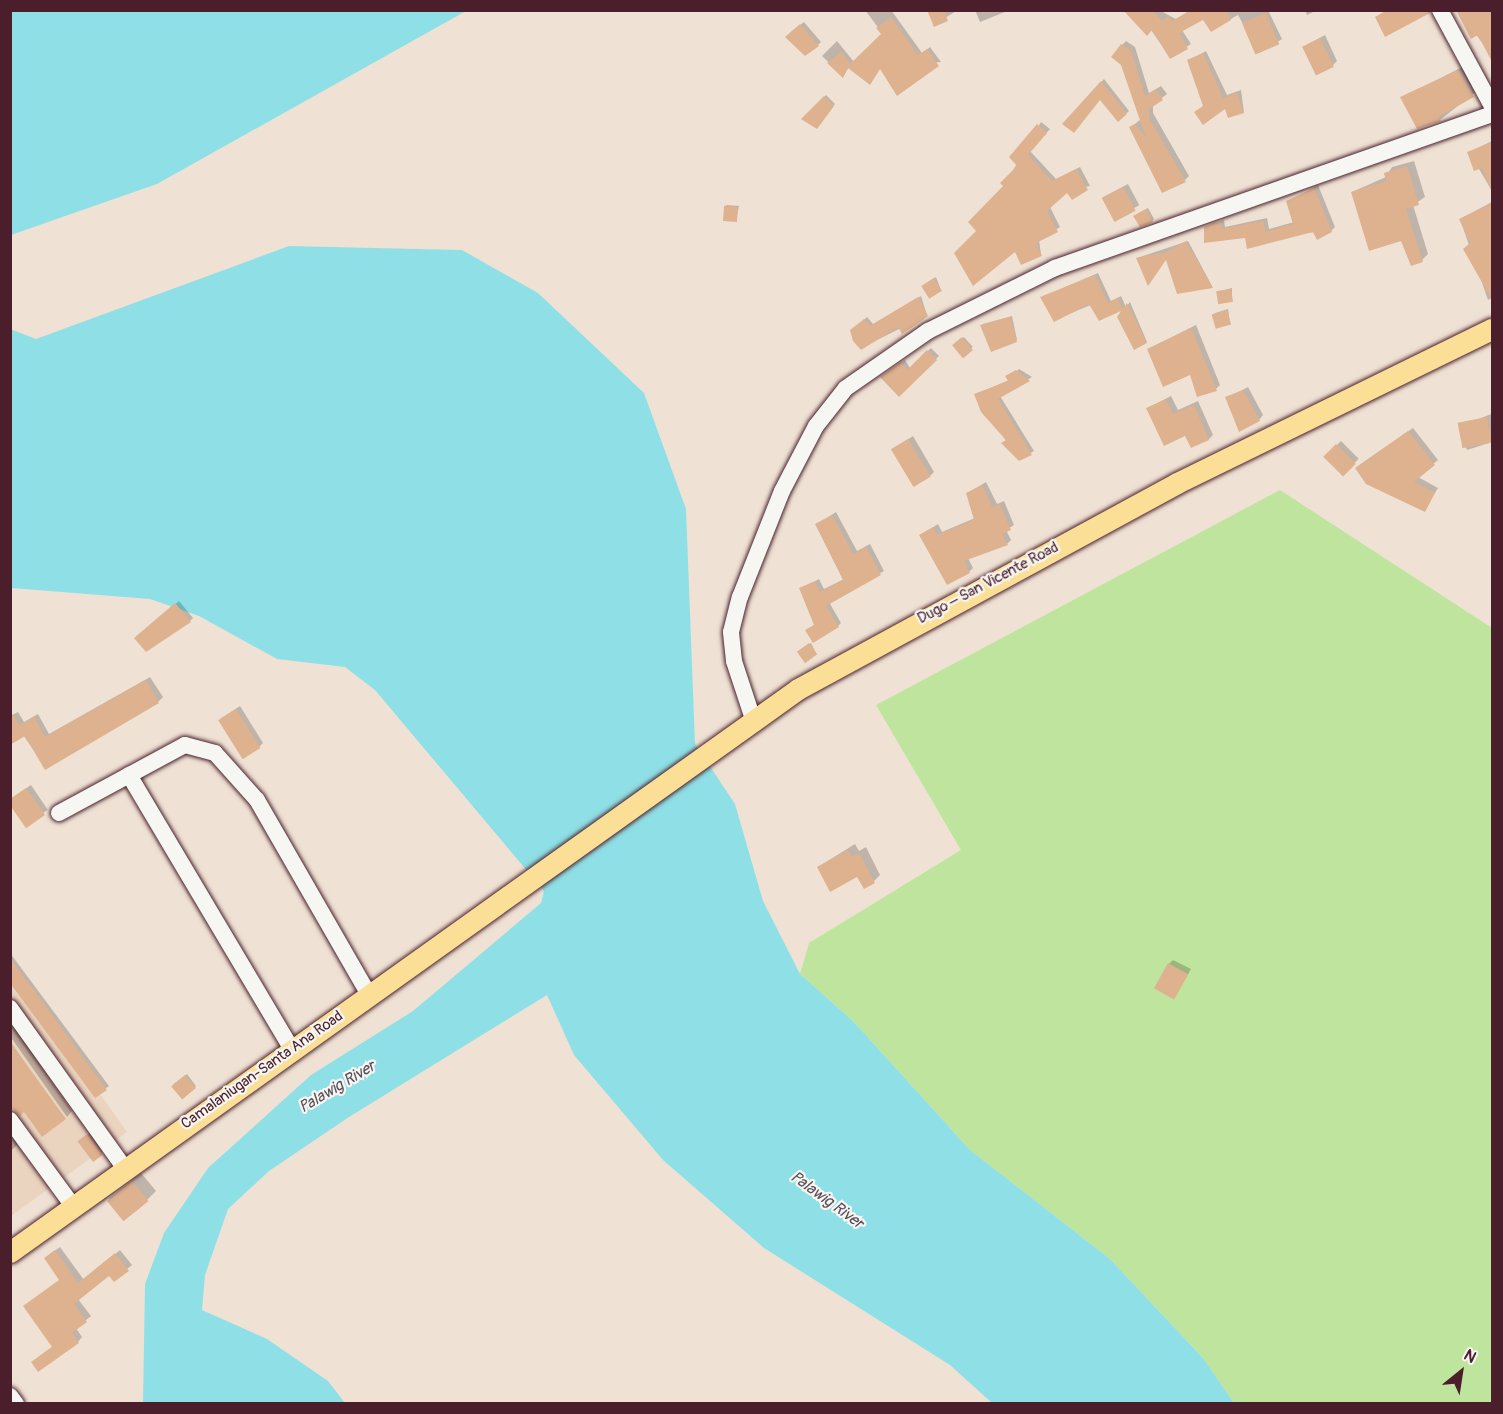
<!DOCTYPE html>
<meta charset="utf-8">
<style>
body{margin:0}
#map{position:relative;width:1503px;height:1414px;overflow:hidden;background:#efe2d4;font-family:Pangolin,sans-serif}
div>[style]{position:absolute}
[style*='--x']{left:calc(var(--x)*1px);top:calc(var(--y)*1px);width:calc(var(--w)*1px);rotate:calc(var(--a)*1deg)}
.built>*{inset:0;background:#ead4bf}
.green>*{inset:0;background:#bfe49e}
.water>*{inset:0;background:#8fe0e6}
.shadow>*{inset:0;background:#0003;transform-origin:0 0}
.building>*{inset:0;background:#deb28f;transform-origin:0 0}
.roads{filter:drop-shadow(0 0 2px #4a1f2b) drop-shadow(0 0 2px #4a1f2b)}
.minor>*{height:16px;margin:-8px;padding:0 8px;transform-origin:8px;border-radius:8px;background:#f6f6f2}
.major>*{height:21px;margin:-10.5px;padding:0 10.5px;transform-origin:10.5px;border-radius:10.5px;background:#fbdf96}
span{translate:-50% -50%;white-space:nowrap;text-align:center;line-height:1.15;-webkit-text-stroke:4.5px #f6f6f2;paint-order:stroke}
.street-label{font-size:15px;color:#4a1f2b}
.water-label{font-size:16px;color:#5b4f5a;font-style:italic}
.frame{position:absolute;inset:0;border:12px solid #4a1f2b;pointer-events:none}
.north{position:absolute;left:1431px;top:1342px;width:60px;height:60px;-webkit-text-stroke:4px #f6f6f2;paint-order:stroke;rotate:30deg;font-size:16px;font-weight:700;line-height:24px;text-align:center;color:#4a1f2b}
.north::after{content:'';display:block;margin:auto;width:21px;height:27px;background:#4a1f2b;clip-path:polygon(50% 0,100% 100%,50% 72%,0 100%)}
</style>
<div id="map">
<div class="built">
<div style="clip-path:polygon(10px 966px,127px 1132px,11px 1216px,10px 1216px)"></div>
</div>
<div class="green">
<div style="clip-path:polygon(1280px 490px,1492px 628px,1492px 1403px,1234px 1403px,1203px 1358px,1110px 1259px,970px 1150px,853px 1021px,800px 974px,809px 943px,961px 850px,876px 705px)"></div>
</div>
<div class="water">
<div style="clip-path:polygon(10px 11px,11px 10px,466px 11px,157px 184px,11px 235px)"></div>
<div style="clip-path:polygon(289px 246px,462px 250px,538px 293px,644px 393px,686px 509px,695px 744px,735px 804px,763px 901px,800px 974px,853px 1021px,970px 1150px,1110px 1259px,1203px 1358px,1234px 1403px,992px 1403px,950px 1365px,764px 1248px,663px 1160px,574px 1055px,547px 995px,349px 1117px,269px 1171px,228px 1209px,205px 1275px,202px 1310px,267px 1339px,328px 1381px,345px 1403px,143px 1403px,145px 1284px,164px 1233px,208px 1168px,311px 1075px,413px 1011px,541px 903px,544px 891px,375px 690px,345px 667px,277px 659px,199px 616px,150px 599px,11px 588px,10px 329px,36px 339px)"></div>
</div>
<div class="shadow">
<div style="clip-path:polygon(865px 10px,891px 10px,922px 53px,930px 47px,941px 62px,881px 67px,870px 83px,849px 67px,843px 76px,822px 56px,837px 41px,854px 62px,883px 34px)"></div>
<div style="clip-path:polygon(929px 10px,958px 10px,935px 24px)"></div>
<div style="clip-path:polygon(975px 10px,1010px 10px,980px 22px)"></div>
<div style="clip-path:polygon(1137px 10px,1159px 10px,1176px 19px,1191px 10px,1268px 10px,1282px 39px,1259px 53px,1238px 15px,1211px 30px,1204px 18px,1182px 30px,1191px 44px,1170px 57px)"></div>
<div style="clip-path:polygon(1305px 10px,1317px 10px,1307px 15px)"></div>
<div style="clip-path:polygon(1458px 10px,1492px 10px,1492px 51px,1489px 52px)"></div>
<div style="clip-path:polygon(804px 22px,821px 42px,818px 45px,790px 33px)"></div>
<div style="clip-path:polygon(1325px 35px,1337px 61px,1333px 65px,1303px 47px)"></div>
<div style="clip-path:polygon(1126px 41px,1135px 47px,1149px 93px,1161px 86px,1167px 94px,1153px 105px,1153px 113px,1189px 176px,1185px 180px,1131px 127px,1141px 119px,1122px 45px)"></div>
<div style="clip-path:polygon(1206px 51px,1227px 95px,1241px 90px,1244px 112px,1229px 116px,1226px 106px,1204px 106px,1188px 61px)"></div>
<div style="clip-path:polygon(1464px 66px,1478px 90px,1440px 120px,1402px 98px)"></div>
<div style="clip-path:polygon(1104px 79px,1129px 111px,1119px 120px,1100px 98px,1064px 124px)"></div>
<div style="clip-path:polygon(826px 95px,835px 104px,817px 127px,803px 119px)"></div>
<div style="clip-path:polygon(1041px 122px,1050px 129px,1030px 151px,1056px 179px,1080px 167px,1090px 186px,1067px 190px,1050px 207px,1060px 227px,1039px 240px,1041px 254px,978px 231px)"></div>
<div style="clip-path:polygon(1492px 141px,1492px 191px,1469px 152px)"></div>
<div style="clip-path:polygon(1414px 161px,1425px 197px,1413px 205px,1428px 254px,1422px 260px,1352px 192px,1386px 177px,1392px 167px)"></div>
<div style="left:1128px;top:184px;width:24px;height:29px;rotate:62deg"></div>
<div style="clip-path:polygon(1318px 185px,1335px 227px,1331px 231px,1246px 237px,1205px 227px,1224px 220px,1225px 227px,1267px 218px,1269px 229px,1294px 222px,1288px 202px)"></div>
<div style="clip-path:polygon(1492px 202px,1492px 298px,1488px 300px,1460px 219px)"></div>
<div style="clip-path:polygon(727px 205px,739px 206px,736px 220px,725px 206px)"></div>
<div style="clip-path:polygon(1148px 208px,1154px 219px,1152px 221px,1137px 214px)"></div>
<div style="clip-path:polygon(1188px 241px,1212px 286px,1167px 257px,1137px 258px)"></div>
<div style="clip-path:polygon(1098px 273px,1111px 301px,1121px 296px,1126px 307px,1130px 302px,1147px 342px,1135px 348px,1125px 308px,1099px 319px,1093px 304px,1055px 320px,1042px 297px)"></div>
<div style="clip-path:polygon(936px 277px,941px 290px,925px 284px)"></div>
<div style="clip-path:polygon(1232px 288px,1232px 301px,1218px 292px,1220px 291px)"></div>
<div style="clip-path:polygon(921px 296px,927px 315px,861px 348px,852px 331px,867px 317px,873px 324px)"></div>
<div style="clip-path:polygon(1228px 309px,1230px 323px,1214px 315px,1215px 313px)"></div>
<div style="clip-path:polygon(1012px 316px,1017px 340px,981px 326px,983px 324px)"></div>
<div style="clip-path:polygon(1196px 325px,1220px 385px,1216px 389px,1148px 349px)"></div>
<div style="left:964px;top:337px;width:13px;height:13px;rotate:48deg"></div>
<div style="clip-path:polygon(931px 348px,939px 356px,899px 395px,885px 374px,905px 360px,910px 368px)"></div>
<div style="clip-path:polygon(1019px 369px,1032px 377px,1000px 396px,1034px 451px,1019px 460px,975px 395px,1009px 380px)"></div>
<div style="clip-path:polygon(1248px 387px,1263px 415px,1259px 420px,1227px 398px)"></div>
<div style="clip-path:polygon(1171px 396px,1178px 410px,1198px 401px,1213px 435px,1209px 439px,1192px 446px,1186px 434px,1148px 408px)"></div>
<div style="clip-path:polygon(1491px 414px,1492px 442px,1467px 450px,1459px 427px)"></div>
<div style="clip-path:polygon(1413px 428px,1438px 460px,1418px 477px,1438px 488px,1424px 510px,1361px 464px)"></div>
<div style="clip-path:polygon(913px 436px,934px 472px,930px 476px,893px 449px)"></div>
<div style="left:1341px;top:441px;width:25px;height:21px;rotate:45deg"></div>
<div style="clip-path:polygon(986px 482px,997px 504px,1004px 501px,1014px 525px,1006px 530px,1011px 540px,1007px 544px,968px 558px,973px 568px,969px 572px,920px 536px,938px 524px,942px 532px,975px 518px,968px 493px)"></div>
<div style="clip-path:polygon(836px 512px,857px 551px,870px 544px,884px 571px,829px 602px,841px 623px,838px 626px,807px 630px,815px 624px,801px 589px,819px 579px,824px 589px,844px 579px,817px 524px)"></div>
<div style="clip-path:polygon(179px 601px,193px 618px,190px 621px,140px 635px)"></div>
<div style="clip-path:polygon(811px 643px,816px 653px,801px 650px)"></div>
<div style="clip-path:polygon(150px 677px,163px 697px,158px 702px,46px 768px,10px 716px,18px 712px,24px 722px,38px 714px,49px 734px)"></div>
<div style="clip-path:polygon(240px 706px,263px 743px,259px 747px,220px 719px)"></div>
<div style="left:31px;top:785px;width:30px;height:26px;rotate:56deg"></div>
<div style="clip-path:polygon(855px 844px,859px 851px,866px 847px,880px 875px,874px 881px,818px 867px)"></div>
<div style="clip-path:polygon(10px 953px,109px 1086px,95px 1096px,10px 980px)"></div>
<div style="clip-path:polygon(1173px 960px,1191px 969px,1175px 997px,1169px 964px)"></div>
<div style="clip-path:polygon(10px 1021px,72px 1111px,67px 1117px,10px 1036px)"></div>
<div style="clip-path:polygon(10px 1041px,64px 1119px,10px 1104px)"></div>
<div style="left:187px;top:1074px;width:15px;height:18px;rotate:53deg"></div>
<div style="clip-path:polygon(10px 1133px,18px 1144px,10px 1152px)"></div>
<div style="clip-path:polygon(90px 1133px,103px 1152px,94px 1160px,79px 1141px)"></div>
<div style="clip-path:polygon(141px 1173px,156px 1191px,147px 1200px,108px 1199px)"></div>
<div style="clip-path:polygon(60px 1247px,84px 1280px,120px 1250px,132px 1265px,114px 1280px,110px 1274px,78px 1299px,91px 1316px,76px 1328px,82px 1337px,78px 1342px,37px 1358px,53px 1346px,61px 1280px,50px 1254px)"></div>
</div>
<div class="building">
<div style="clip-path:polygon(927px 10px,944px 10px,948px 21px,934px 27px)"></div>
<div style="clip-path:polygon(1123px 10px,1152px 10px,1162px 21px,1169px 16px,1172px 21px,1191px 10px,1226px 10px,1231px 20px,1211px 32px,1203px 20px,1179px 33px,1188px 49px,1170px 59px,1152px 30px,1147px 36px)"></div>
<div style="clip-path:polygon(1387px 10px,1430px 10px,1430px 13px,1385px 37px,1375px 17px)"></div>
<div style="clip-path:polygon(1456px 10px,1492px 10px,1492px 62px,1478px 35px,1471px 39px)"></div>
<div style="left:1266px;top:13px;width:34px;height:26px;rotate:67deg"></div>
<div style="clip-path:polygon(891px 17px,918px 55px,927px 49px,939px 66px,897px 96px,880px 69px,870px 85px,848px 68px,843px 78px,827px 63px,842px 52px,850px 64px,881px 34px,876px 28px)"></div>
<div style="clip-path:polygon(800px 24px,819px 46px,805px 56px,785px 37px)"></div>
<div style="left:1320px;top:38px;width:32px;height:20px;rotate:64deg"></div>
<div style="clip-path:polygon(1121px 44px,1131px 51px,1145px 96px,1156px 89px,1163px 100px,1149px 109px,1149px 118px,1186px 182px,1162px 193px,1129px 127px,1135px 124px,1146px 138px,1121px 65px,1111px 57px)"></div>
<div style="clip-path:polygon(1203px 53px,1223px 98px,1237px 93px,1244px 113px,1228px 118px,1225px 109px,1203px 125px,1194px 112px,1203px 106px,1187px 60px)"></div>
<div style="clip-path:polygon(1458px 70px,1474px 97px,1438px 117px,1441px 121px,1417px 129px,1400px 97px)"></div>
<div style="clip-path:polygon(1101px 81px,1127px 114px,1118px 122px,1100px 100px,1074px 133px,1062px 124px)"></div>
<div style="clip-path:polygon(824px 96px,834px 106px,817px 129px,801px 119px)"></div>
<div style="clip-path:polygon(1037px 124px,1047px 133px,1028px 155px,1052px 181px,1076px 169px,1088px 190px,1072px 200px,1067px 193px,1047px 211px,1058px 232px,1036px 243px,1042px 256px,1021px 265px,1015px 252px,973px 286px,954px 253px,976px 231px,968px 222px,1003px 186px,1000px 183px,1017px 166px,1009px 157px)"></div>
<div style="clip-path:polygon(1492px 142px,1492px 192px,1482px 168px,1474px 171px,1467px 152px)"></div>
<div style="clip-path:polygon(1407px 166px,1419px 205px,1406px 209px,1423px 262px,1411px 266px,1401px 241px,1369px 251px,1351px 192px,1386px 181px,1384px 173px)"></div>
<div style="left:1123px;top:187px;width:27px;height:24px;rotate:62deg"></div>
<div style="clip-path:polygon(1314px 188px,1332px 232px,1317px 240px,1313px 232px,1247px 249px,1245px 238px,1204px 243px,1204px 227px,1214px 223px,1221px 222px,1222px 229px,1263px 221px,1266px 232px,1293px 224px,1286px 201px)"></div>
<div style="clip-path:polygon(1492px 203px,1492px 300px,1463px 249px,1470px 243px,1459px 219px)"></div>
<div style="left:724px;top:206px;width:14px;height:15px;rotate:4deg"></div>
<div style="clip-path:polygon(1146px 209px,1153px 222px,1140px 227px,1133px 216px)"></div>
<div style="clip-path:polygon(1186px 241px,1213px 288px,1177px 294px,1166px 260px,1148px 286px,1136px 258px,1166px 252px)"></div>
<div style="clip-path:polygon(1095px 275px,1108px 303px,1117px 298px,1123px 309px,1127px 303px,1147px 343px,1134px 350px,1117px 317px,1121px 311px,1099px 321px,1089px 304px,1054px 322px,1040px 297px)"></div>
<div style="left:934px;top:278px;width:15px;height:15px;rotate:58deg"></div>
<div style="left:1231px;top:289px;width:13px;height:15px;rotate:81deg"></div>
<div style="clip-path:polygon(918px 297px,928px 316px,914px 326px,902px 334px,898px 327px,861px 350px,853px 341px,850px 330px,864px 319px,870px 326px)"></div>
<div style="left:1227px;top:310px;width:15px;height:16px;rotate:74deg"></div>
<div style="clip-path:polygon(1010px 317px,1017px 342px,991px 352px,980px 325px)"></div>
<div style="clip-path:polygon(1187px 330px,1192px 330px,1217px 391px,1197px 397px,1190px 375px,1163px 387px,1147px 349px)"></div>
<div style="left:962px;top:337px;width:17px;height:13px;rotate:50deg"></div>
<div style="clip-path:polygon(927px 350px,937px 360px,899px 397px,880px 377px,901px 362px,907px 370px)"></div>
<div style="clip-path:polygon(1016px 370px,1030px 381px,998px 399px,1032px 455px,1019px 461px,1001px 443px,1006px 440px,981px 412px,974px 394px,1008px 381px,1005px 376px)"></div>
<div style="clip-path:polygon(1243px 390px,1260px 421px,1239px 432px,1225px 397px)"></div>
<div style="clip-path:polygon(1166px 399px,1173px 414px,1194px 405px,1209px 440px,1191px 448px,1185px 436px,1164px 446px,1146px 408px)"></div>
<div style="left:1487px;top:417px;width:26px;height:30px;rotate:79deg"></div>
<div style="clip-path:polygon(1408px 431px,1435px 465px,1414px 482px,1435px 493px,1425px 512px,1366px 484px,1355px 468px)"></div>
<div style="left:908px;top:439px;width:44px;height:20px;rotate:59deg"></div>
<div style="left:1336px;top:444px;width:28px;height:18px;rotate:45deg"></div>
<div style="clip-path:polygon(982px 485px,992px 507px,1000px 505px,1011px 530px,1002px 534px,1008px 545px,964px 561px,970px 573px,947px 585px,919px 535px,933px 527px,937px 535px,974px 520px,966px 493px)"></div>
<div style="clip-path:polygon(832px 515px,853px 554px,866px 547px,881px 575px,826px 606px,839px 627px,813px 643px,805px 630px,814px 625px,799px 588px,815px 581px,820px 592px,843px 580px,815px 524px)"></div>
<div style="clip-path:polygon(175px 603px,191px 622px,146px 652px,134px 638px)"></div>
<div style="left:809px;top:643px;width:14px;height:15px;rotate:54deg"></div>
<div style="clip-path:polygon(146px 680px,159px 703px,45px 770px,25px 736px,10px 745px,10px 711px,20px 725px,34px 717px,45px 737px)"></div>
<div style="left:236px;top:709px;width:46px;height:21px;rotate:58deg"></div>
<div style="left:26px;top:788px;width:33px;height:23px;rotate:55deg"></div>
<div style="clip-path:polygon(848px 850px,852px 857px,859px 853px,875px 883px,864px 889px,857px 877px,830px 892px,817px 867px)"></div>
<div style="clip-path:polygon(10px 958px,107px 1090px,95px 1098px,10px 983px)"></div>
<div style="left:1168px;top:963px;width:23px;height:29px;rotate:29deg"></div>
<div style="clip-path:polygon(10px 1042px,66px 1119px,42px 1137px,24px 1112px,20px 1116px,10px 1106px)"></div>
<div style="left:185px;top:1075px;width:17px;height:18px;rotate:50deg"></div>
<div style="left:87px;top:1134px;width:26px;height:12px;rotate:53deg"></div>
<div style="left:132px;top:1181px;width:26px;height:32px;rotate:51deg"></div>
<div style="clip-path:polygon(55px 1250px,78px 1283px,115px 1253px,129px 1271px,114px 1282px,109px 1276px,74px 1304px,87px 1322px,72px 1333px,79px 1343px,38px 1372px,31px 1362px,52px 1347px,23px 1306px,59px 1280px,44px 1258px)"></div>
</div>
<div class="roads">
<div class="minor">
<div style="--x:1440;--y:10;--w:109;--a:61.6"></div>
<div style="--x:754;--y:722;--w:64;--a:-108.2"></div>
<div style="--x:734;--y:661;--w:29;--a:-96"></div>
<div style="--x:731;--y:632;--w:36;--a:-76"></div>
<div style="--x:740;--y:597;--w:114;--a:-68.4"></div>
<div style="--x:782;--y:491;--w:73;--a:-62.4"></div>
<div style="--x:816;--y:426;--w:48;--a:-51.7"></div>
<div style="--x:846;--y:388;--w:100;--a:-34.8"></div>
<div style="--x:928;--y:331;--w:142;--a:-26.4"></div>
<div style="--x:1055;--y:268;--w:463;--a:-19.4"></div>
<div style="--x:129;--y:775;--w:319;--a:59.3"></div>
<div style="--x:59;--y:813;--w:143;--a:-28.4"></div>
<div style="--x:185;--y:745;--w:31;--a:15"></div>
<div style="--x:215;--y:753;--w:63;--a:48.2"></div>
<div style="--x:257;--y:800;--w:225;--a:60.1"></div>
<div style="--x:10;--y:1008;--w:196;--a:54.4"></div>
<div style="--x:10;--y:1120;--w:107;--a:53.8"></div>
<div style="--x:10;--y:1396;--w:10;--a:53"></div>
</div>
<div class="major">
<div style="--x:10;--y:1252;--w:968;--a:-35.54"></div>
<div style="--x:798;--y:689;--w:431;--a:-28.5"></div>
<div style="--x:1177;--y:483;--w:351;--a:-26.1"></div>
</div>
</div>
<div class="street-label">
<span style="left:988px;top:583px;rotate:-28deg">Dugo – San Vicente Road</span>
<span style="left:262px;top:1070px;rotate:-35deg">Camalaniugan-Santa Ana Road</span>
</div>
<div class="water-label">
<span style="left:337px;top:1087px;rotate:-31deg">Palawig River</span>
<span style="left:827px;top:1200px;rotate:36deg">Palawig River</span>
</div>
<div class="frame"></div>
<div class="north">N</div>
</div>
